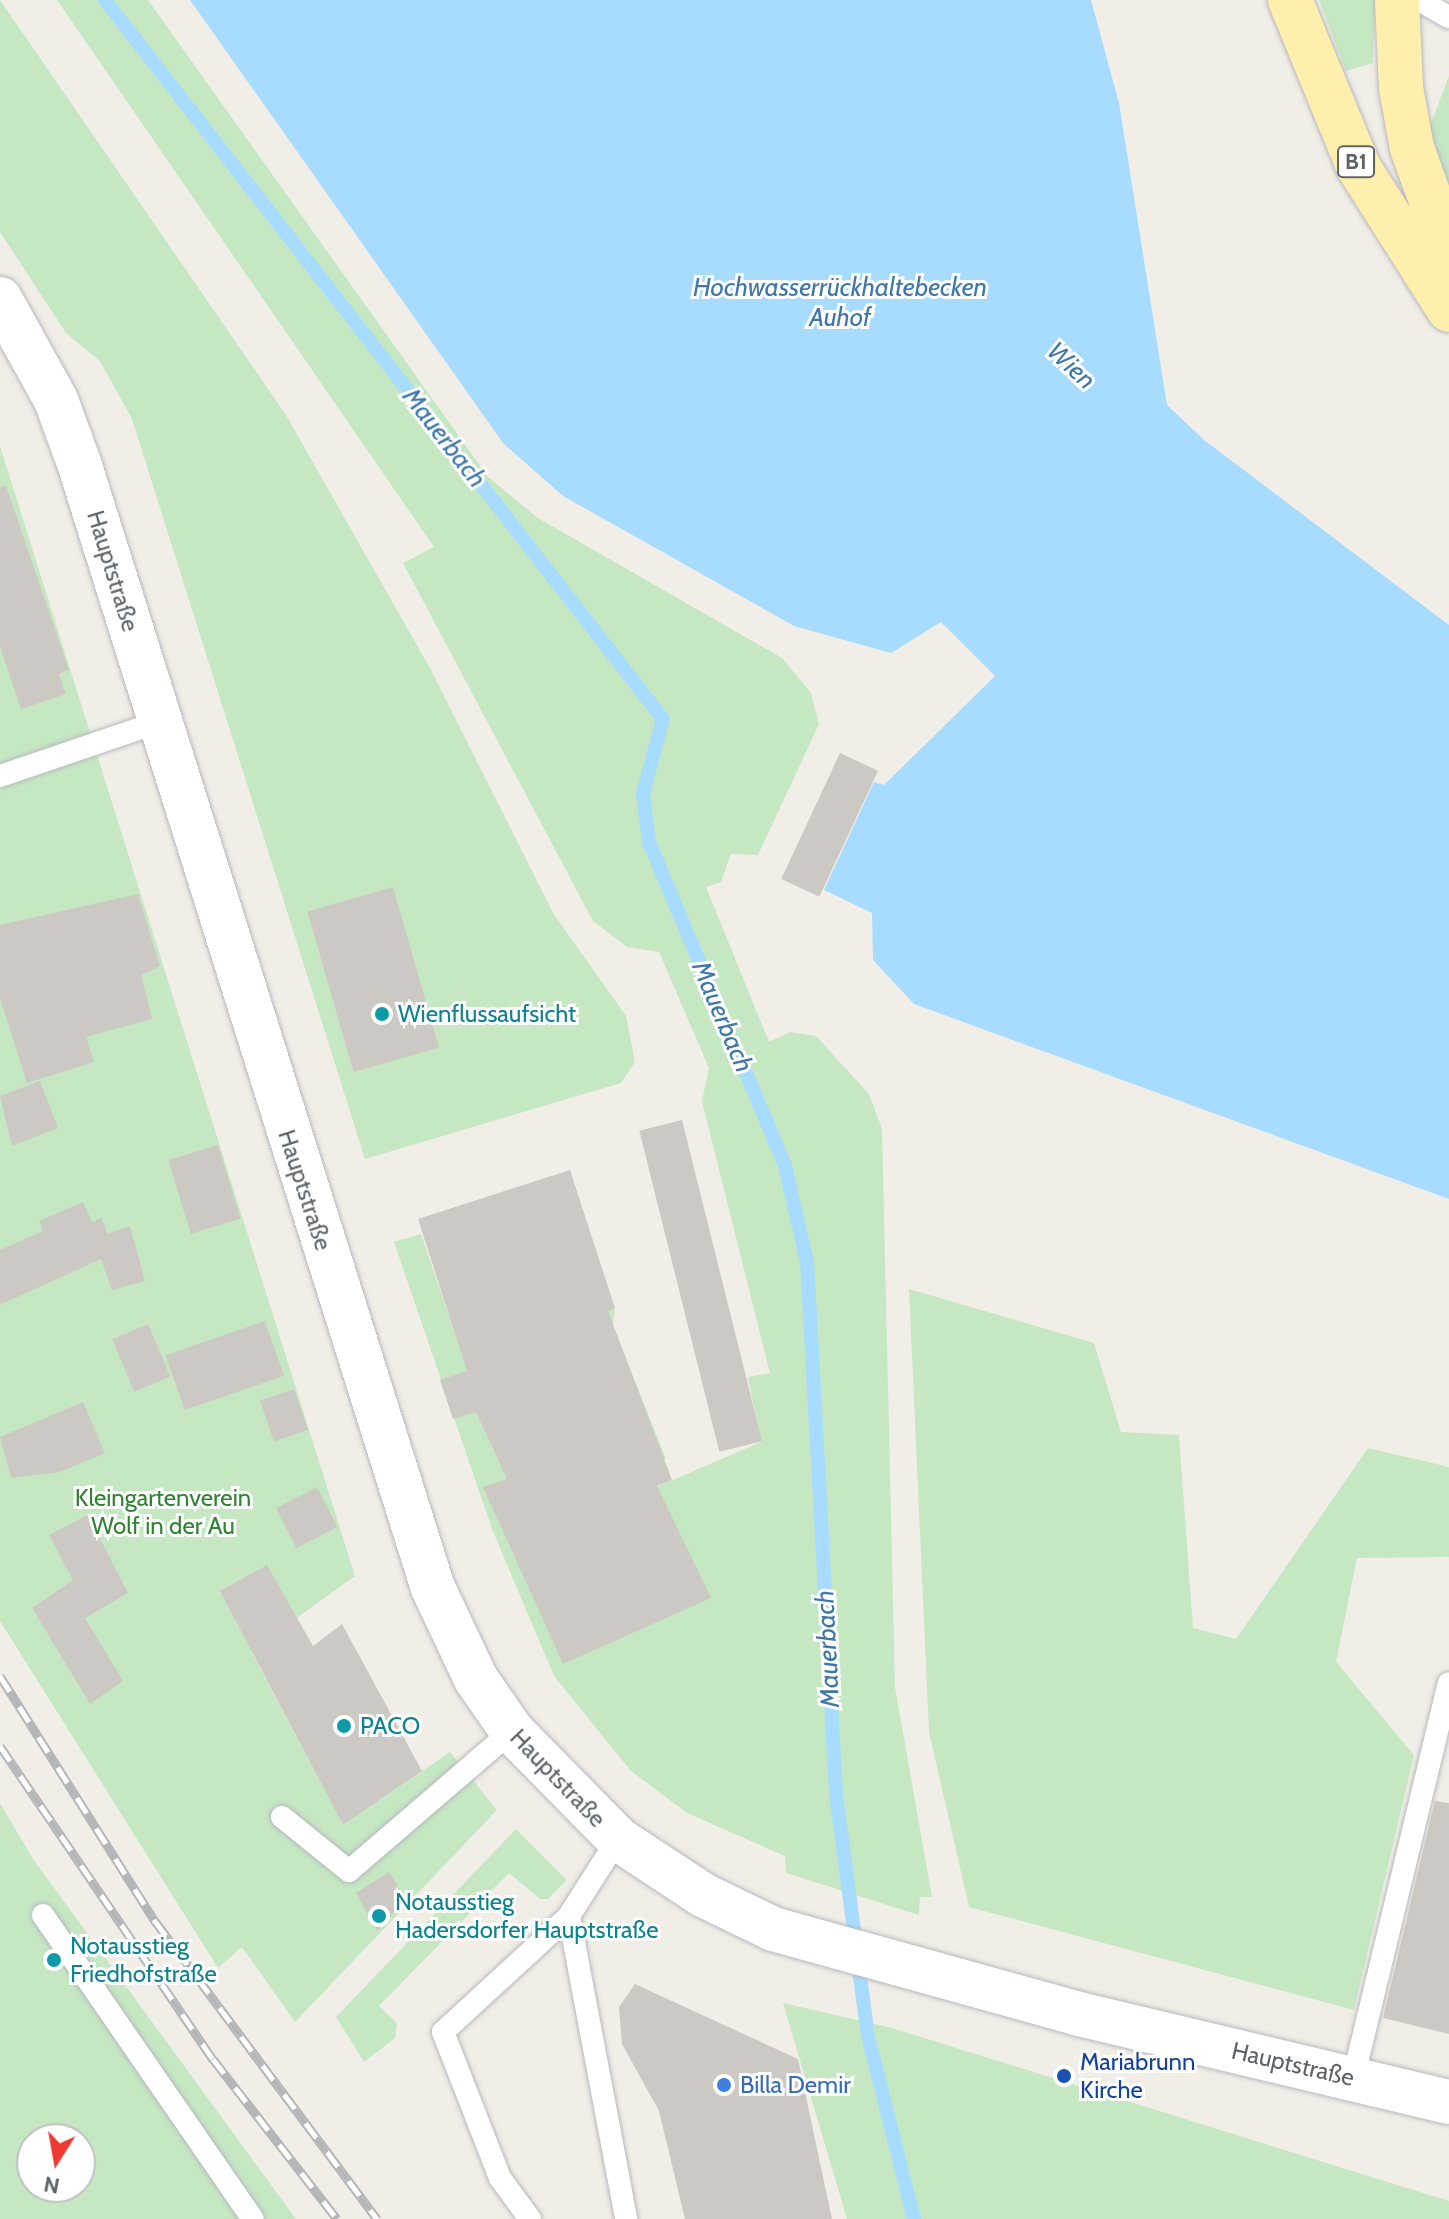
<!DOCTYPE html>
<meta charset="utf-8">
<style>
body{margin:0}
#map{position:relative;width:1449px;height:2219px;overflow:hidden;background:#f1eee7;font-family:Cabin,sans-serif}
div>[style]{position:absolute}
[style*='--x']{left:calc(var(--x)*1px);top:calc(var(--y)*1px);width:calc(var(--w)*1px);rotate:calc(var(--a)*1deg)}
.green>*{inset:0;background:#c5e8c3}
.water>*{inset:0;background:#a8dcff}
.stream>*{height:14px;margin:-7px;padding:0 7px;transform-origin:7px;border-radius:7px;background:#a8dcff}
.building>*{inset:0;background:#ccc9c4;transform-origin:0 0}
.roads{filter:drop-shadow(0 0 2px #b7b9bd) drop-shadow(0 0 2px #b7b9bd)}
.lane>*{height:22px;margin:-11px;padding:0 11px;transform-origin:11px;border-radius:11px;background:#fff}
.secondary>*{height:44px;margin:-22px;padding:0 22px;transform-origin:22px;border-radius:22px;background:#fff}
.primary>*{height:44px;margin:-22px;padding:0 22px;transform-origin:22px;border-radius:22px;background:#ffefad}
.rail>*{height:9px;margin-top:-4.5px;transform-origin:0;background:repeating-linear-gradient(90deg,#fff 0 18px,#b5b6b7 0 36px);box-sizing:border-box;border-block:2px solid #b5b6b7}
.dots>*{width:22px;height:22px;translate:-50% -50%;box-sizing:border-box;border:4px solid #fff;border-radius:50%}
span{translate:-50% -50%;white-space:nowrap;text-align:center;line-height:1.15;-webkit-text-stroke:6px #fff;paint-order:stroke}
.shield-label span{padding:2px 6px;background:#fff;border:2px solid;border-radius:6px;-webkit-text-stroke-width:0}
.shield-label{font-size:22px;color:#5e6367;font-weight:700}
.street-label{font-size:24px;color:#5e6367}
.culture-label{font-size:24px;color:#0d838f}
.left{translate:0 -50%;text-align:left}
.park-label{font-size:24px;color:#328234}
.transit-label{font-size:24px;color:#164399}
.shop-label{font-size:24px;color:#366cbe}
.water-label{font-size:26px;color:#3f77ab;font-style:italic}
.north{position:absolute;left:16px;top:2123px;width:80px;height:80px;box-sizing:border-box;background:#fff;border:2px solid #bfc1c2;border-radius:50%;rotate:191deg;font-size:22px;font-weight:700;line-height:32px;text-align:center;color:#5e6367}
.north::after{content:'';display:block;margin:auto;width:28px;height:36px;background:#ec3a31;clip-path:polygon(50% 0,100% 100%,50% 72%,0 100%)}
</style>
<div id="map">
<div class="green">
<div style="clip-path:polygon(0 0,286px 415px,431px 670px,553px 913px,626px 1016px,635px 1062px,621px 1083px,365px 1159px,132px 419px,100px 361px,66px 333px,0 232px)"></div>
<div style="clip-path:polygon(57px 0,148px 0,488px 477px,538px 518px,782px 658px,811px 693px,819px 724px,758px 855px,731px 854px,721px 882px,706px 887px,769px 1042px,790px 1032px,816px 1036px,869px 1094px,882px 1129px,895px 1687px,932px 1897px,920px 1897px,919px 1915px,786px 1873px,785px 1856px,687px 1813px,631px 1771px,554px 1676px,492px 1529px,394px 1242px,421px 1234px,463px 1357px,615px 1308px,613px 1326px,666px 1459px,608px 1486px,617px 1504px,761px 1442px,748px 1377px,770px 1373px,702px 1101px,709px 1068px,659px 952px,627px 947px,593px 921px,403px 563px,434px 547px)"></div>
<div style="clip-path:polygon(1319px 0,1375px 0,1373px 63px,1346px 71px)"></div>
<div style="clip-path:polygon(1449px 76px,1449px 197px,1430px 126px)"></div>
<div style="clip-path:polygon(0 446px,355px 1576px,251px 1651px,343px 1825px,450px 1752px,497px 1810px,295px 2022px,242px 1947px,218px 1968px,0 1621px)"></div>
<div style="clip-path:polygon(909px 1289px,1094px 1343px,1121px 1432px,1179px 1435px,1193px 1628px,1236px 1639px,1368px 1448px,1449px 1467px,1449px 1557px,1357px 1558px,1336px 1662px,1414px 1755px,1354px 2010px,969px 1907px,929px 1732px)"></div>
<div style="clip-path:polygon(evenodd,0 1803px,33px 1859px,296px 2219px,0 2219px,0 1803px,32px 2139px,80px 2139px,80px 2187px,32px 2187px,32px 2139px)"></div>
<div style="clip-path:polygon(516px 1829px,567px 1880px,548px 1899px,540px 1899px,509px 1873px,379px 2006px,397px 2023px,395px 2038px,364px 2062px,336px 2017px)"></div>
<div style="clip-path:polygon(783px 2003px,892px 2028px,1449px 2201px,1449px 2219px,847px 2219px)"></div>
</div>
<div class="water">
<div style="clip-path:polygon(190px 0,1091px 0,1119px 103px,1167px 405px,1204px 440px,1449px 625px,1449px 1199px,914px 1004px,873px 960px,872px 913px,824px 890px,874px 782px,884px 785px,995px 676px,941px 622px,891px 653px,794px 626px,563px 496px,503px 443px)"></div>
</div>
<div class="stream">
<div style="--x:105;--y:0;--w:910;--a:52.19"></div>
<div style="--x:663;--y:719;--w:77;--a:105.1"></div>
<div style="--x:643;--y:793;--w:49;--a:83"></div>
<div style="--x:649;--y:842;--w:351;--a:67.2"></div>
<div style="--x:785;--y:1166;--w:98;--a:77.1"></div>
<div style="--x:807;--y:1262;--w:533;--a:86.88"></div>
<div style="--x:836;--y:1794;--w:244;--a:82.5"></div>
<div style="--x:868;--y:2036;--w:189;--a:75.9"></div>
</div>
<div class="building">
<div style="clip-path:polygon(6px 486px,69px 670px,59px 674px,66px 694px,21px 709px,0 646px,0 487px)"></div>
<div style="left:840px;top:753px;width:42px;height:139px;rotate:25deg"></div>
<div style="left:393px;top:887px;width:167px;height:89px;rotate:74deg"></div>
<div style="clip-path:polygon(138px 894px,160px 966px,141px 975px,152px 1019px,86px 1037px,94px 1062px,27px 1083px,0 998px,0 925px)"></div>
<div style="clip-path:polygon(40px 1081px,58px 1128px,12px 1146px,0 1096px)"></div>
<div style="left:682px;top:1120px;width:331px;height:44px;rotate:76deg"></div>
<div style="left:218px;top:1145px;width:77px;height:52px;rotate:73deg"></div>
<div style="clip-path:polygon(570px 1170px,615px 1308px,608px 1311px,672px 1480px,657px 1486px,711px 1598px,563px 1664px,483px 1487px,507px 1479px,476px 1412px,453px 1419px,440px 1380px,467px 1371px,418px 1219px)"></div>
<div style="clip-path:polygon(83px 1202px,92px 1222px,101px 1218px,108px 1234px,130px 1226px,145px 1281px,112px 1290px,101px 1259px,0 1305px,0 1250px,43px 1231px,39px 1221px)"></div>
<div style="left:265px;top:1321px;width:58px;height:105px;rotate:71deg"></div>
<div style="left:148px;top:1324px;width:57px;height:39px;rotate:67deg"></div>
<div style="left:294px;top:1389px;width:43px;height:36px;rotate:71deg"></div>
<div style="clip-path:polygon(83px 1402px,105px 1453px,60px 1472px,11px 1478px,0 1437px)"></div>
<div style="left:317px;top:1487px;width:45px;height:46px;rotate:63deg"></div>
<div style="clip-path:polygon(88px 1515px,128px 1593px,85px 1618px,123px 1681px,90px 1704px,32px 1608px,73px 1580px,49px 1535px)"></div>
<div style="clip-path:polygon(267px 1565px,313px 1646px,342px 1624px,422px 1771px,343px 1825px,220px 1591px)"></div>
<div style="clip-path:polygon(1435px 1801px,1449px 1803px,1449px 2034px,1383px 2018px)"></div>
<div style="clip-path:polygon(389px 1872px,406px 1900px,377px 1931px,356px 1893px)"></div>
<div style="clip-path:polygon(635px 1984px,798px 2059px,832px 2219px,685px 2219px,659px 2111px,622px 2044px,619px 2007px)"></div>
</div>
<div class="roads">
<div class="lane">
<div style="--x:1419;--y:0;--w:34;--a:30"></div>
<div style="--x:0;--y:776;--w:168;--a:-18.8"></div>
<div style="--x:282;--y:1817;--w:86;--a:38.9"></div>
<div style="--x:349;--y:1871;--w:215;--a:-40.7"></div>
<div style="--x:618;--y:1839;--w:91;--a:122.5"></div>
<div style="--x:569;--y:1916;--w:308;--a:79.3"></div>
<div style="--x:43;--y:1915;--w:369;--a:55.4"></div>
<div style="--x:1353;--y:2079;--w:407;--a:-76.4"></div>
<div style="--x:530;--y:2219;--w:51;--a:-126.2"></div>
<div style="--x:500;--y:2178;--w:157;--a:-111.3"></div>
<div style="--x:443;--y:2032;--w:171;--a:-42.6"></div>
</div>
<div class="secondary">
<div style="--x:0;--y:299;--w:115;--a:61"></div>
<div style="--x:56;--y:400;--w:70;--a:70"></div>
<div style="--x:80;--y:466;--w:1176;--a:72.54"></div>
<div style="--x:433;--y:1588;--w:101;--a:64.7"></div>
<div style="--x:476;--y:1679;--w:63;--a:55.3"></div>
<div style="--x:512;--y:1731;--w:151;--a:45.5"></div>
<div style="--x:618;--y:1839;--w:102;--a:33.4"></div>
<div style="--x:703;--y:1895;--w:78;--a:25.9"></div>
<div style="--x:773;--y:1929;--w:318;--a:15.5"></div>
<div style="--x:1079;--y:2014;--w:380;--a:13.4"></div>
</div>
<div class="primary">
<div style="--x:1290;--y:0;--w:182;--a:67.7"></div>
<div style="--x:1359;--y:168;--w:168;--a:57.6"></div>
<div style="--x:1397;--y:0;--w:88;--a:87.4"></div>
<div style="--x:1401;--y:88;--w:61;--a:79.6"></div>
<div style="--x:1412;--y:148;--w:109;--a:70.2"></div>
</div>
</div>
<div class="rail">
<div style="--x:0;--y:1676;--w:290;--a:57.7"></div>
<div style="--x:155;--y:1921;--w:372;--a:53.3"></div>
<div style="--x:0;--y:1746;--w:379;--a:55.8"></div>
<div style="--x:213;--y:2059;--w:202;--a:52.2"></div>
</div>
<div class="dots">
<div style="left:382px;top:1014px;background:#0f9aa8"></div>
<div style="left:344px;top:1726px;background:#0f9aa8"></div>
<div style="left:379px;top:1916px;background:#0f9aa8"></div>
<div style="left:54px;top:1960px;background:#0f9aa8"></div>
<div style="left:1064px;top:2076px;background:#1a4fb4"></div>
<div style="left:724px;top:2085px;background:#3f7fe0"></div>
</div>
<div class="shield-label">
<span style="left:1356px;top:162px">B1</span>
</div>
<div class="street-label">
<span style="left:113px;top:571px;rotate:73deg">Hauptstraße</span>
<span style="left:305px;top:1190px;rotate:72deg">Hauptstraße</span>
<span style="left:558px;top:1778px;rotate:46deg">Hauptstraße</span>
<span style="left:1293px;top:2064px;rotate:13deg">Hauptstraße</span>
</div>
<div class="culture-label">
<span class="left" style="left:398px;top:1014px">Wienflussaufsicht</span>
<span class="left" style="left:360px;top:1726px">PACO</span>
<span class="left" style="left:395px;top:1916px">Notausstieg<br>Hadersdorfer Hauptstraße</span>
<span class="left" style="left:70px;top:1960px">Notausstieg<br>Friedhofstraße</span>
</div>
<div class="park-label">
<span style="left:163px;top:1512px">Kleingartenverein<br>Wolf in der Au</span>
</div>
<div class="transit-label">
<span class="left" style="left:1080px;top:2076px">Mariabrunn<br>Kirche</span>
</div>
<div class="shop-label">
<span class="left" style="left:740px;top:2085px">Billa Demir</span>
</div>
<div class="water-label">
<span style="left:840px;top:303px">Hochwasserrückhaltebecken<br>Auhof</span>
<span style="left:1071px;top:366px;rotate:43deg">Wien</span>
<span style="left:444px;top:438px;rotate:52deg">Mauerbach</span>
<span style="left:722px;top:1017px;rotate:67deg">Mauerbach</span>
<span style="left:828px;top:1649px;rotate:-93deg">Mauerbach</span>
</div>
<div class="north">N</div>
</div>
